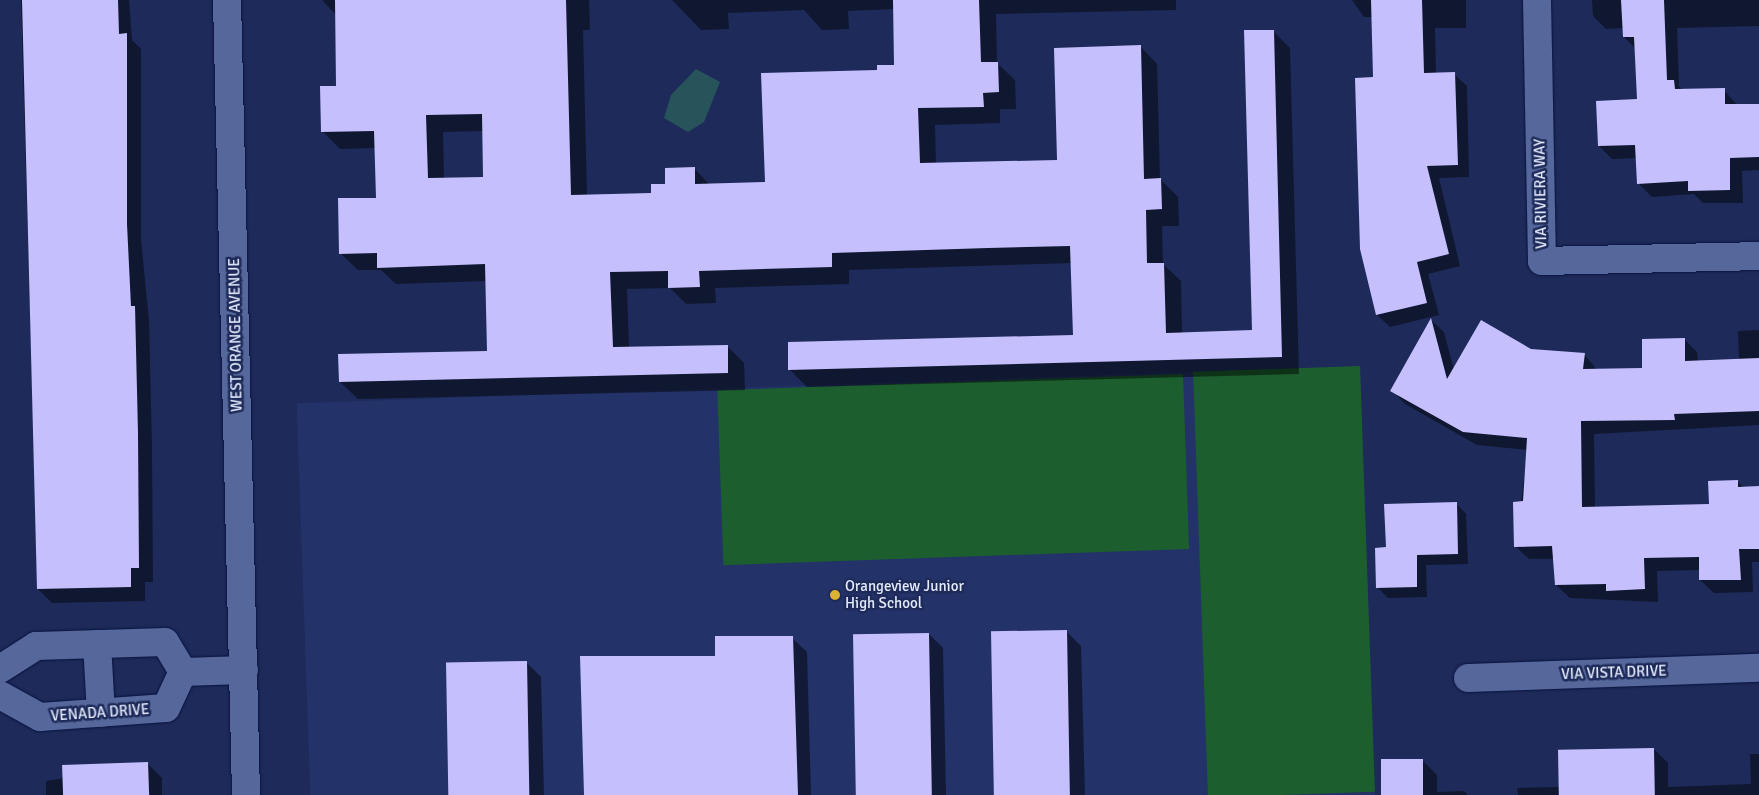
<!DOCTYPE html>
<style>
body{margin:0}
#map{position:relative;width:1759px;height:795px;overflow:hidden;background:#1e2b5a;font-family:Signika,sans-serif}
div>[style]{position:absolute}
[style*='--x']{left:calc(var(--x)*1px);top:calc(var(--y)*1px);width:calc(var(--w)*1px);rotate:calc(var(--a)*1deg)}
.built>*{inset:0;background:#233268;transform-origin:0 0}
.green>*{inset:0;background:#1c5e2e;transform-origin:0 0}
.water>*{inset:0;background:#27545b}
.shadow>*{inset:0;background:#0007}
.building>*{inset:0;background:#c6bffd;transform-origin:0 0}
.roads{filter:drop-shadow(0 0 1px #08113e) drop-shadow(0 0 1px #08113e)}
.minor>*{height:28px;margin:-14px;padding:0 14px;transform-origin:14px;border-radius:14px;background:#55679b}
.secondary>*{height:28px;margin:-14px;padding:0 14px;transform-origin:14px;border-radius:14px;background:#55679b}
.dots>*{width:14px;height:14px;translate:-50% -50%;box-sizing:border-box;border:2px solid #1e2b5a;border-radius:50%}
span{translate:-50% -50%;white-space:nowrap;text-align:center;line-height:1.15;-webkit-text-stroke:5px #1e2b5a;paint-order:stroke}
.street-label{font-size:15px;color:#e4ebfd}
.poi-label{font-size:15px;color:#e4ebfd}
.left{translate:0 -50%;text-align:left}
</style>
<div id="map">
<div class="built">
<div style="left:1360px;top:366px;width:429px;height:1064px;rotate:88deg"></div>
</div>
<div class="green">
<div style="left:1360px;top:366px;width:426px;height:167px;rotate:88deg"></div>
<div style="left:1183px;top:374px;width:175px;height:466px;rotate:88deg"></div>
</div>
<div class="water">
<div style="clip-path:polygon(696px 69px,720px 82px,704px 122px,688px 132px,664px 118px,671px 95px)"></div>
</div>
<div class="shadow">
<div style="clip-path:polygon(21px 0,129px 0,132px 40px,141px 49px,141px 239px,149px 321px,152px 448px,153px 582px,145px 582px,145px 601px,52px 603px,38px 589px)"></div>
<div style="clip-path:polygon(evenodd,322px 0,589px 0,590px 30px,583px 30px,587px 196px,652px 195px,694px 168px,710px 185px,766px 183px,879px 71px,895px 66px,894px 9px,848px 11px,849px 29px,822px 30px,804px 10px,728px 13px,729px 29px,701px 30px,672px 0,1176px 0,1176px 10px,996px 14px,997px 63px,1015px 80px,1016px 109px,1000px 109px,1000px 123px,935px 125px,936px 164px,1058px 161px,1140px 46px,1157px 64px,1160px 179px,1178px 197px,1179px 226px,1162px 226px,1163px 264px,1181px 281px,1182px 333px,1253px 332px,1273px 31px,1290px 48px,1299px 374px,807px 387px,790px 370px,1074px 336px,1071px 263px,1006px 265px,849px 270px,849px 284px,715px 288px,716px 303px,686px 304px,670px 288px,627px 289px,629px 348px,727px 346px,744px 363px,745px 390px,358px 399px,340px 382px,488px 352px,487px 281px,396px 284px,381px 270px,358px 270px,340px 253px,377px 199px,376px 148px,340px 149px,322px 131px,338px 87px,336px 15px,322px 0,484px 131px,485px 178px,444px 179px,443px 132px,484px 131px)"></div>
<div style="clip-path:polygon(1352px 0,1466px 0,1466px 28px,1435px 28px,1436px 74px,1454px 74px,1467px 86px,1469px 177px,1439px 178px,1460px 266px,1428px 274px,1439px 315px,1390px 327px,1377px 315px,1361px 249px,1374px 78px,1373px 17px,1364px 17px)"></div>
<div style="clip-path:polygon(1592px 0,1759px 0,1759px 26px,1677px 28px,1679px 86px,1683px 90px,1724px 90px,1737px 105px,1759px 105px,1759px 170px,1742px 171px,1743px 203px,1703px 203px,1694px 194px,1652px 197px,1638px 183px,1637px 158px,1612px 159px,1599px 146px,1638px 100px,1636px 49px,1624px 37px,1623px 28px,1606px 29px,1593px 16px)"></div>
<div style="clip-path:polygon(1431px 320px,1444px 332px,1454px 370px,1531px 350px,1584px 354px,1597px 370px,1643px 369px,1684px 339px,1697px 352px,1698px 361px,1739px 360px,1738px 331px,1759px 330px,1759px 425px,1594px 434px,1595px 508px,1710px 505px,1738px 482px,1744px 488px,1759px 488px,1759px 562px,1752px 562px,1753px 592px,1714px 593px,1700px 580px,1700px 570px,1657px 571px,1658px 602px,1570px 598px,1556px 585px,1554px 559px,1529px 559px,1515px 546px,1528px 450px,1477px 445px,1405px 404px,1392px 390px)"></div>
<div style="clip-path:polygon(1456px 503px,1466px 514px,1468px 564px,1426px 565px,1427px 597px,1388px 598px,1378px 588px,1387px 549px)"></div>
<div style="clip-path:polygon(1066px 631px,1081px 646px,1085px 795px,997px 795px)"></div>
<div style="clip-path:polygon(929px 634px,943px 648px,946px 795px,858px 795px)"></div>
<div style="clip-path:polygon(792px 638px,807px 652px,811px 795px,585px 795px,717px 658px)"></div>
<div style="clip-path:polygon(526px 662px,541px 677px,544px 795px,451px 795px)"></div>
<div style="clip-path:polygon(1654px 749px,1668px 763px,1668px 787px,1751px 784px,1750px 754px,1759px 754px,1759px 795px,1518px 795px,1517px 788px,1560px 787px)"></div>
<div style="clip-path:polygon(1422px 760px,1437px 775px,1437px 792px,1464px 791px,1468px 795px,1384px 795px)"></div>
<div style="clip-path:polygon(148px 764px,162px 778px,162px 795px,46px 795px,46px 781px)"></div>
</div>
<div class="building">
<div style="clip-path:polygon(22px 0,118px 0,119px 34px,127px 33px,127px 224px,131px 306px,135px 306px,138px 433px,139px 568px,131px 568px,131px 587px,37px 589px)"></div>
<div style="clip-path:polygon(evenodd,335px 0,566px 0,571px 195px,651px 193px,651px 184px,665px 184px,665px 168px,695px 167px,695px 184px,765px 182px,761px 73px,877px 70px,877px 65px,894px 65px,893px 0,979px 0,981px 62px,998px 62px,999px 92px,983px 93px,984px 107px,918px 108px,920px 163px,1057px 160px,1054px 48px,1141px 45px,1144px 179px,1161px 178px,1162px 209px,1146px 210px,1147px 263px,1164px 263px,1166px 333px,1252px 330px,1244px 30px,1274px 30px,1282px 357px,788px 370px,788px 342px,1073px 335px,1070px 246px,988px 248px,832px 253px,832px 267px,699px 271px,700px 287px,668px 288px,668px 271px,610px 272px,613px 347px,728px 345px,728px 373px,339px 382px,338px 354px,487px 351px,485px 264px,377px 268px,377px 253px,339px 254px,338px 198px,376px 198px,374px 131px,321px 132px,320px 86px,336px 86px,335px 0,482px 114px,483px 177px,428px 178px,426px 115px,482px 114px)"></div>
<div style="clip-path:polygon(1371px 0,1422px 0,1424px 73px,1455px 72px,1458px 165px,1427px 166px,1449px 254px,1417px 262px,1427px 303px,1376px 315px,1360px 249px,1355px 78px,1373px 77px)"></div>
<div style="clip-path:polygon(1621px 0,1664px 0,1667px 80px,1674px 80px,1675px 89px,1725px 88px,1725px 104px,1759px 104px,1759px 157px,1730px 158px,1730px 190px,1688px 191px,1688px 181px,1637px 184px,1635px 145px,1598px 146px,1596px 101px,1637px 99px,1634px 37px,1623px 37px)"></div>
<div style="clip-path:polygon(1431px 318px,1447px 379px,1481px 320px,1531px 349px,1585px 353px,1583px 369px,1642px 368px,1642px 339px,1685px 338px,1685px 361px,1759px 358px,1759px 411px,1674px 414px,1675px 420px,1581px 421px,1582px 507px,1709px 504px,1708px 481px,1738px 480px,1738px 487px,1759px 486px,1759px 549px,1739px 549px,1741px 580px,1699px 580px,1699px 557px,1644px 558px,1645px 589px,1606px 591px,1606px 584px,1555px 585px,1552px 546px,1514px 547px,1513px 502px,1523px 501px,1527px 438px,1463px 432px,1390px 391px)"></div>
<div style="clip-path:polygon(1457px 502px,1458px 554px,1417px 555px,1417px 587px,1376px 588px,1375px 548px,1386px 547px,1384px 504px)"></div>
<div style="left:1067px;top:630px;width:165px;height:76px;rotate:89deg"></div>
<div style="left:929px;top:633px;width:162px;height:76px;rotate:89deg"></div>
<div style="clip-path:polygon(715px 636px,793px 636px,798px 795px,584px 795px,580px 656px,715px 656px)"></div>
<div style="left:527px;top:661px;width:134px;height:81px;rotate:89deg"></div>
<div style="left:1654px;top:748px;width:47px;height:96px;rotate:89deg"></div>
<div style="left:1381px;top:759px;width:42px;height:36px"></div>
<div style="left:148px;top:762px;width:33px;height:86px;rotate:88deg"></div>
</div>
<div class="roads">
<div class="minor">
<div style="--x:1537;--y:0;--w:261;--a:88.9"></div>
<div style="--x:1542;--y:261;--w:217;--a:-1.3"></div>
<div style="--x:97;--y:644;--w:69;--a:86.7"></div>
<div style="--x:0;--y:669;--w:43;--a:-32.6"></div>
<div style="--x:36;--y:646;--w:129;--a:-1.8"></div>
<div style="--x:165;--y:642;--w:35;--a:59"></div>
<div style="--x:183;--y:672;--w:61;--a:-1.9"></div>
<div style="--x:1468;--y:678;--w:291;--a:-2"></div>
<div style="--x:0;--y:695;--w:46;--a:28.8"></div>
<div style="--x:40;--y:717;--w:126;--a:-4.1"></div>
<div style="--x:166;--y:708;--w:40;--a:-65"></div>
</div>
<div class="secondary">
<div style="--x:227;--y:0;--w:795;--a:88.63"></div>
</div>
</div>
<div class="dots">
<div style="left:835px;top:595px;background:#dcb233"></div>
</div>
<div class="street-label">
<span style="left:1541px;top:194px;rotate:-91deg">VIA RIVIERA WAY</span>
<span style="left:236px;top:335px;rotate:-91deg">WEST ORANGE AVENUE</span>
<span style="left:1614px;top:673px;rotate:-2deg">VIA VISTA DRIVE</span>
<span style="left:100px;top:713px;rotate:-4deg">VENADA DRIVE</span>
</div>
<div class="poi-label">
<span class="left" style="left:845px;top:595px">Orangeview Junior<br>High School</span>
</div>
</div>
